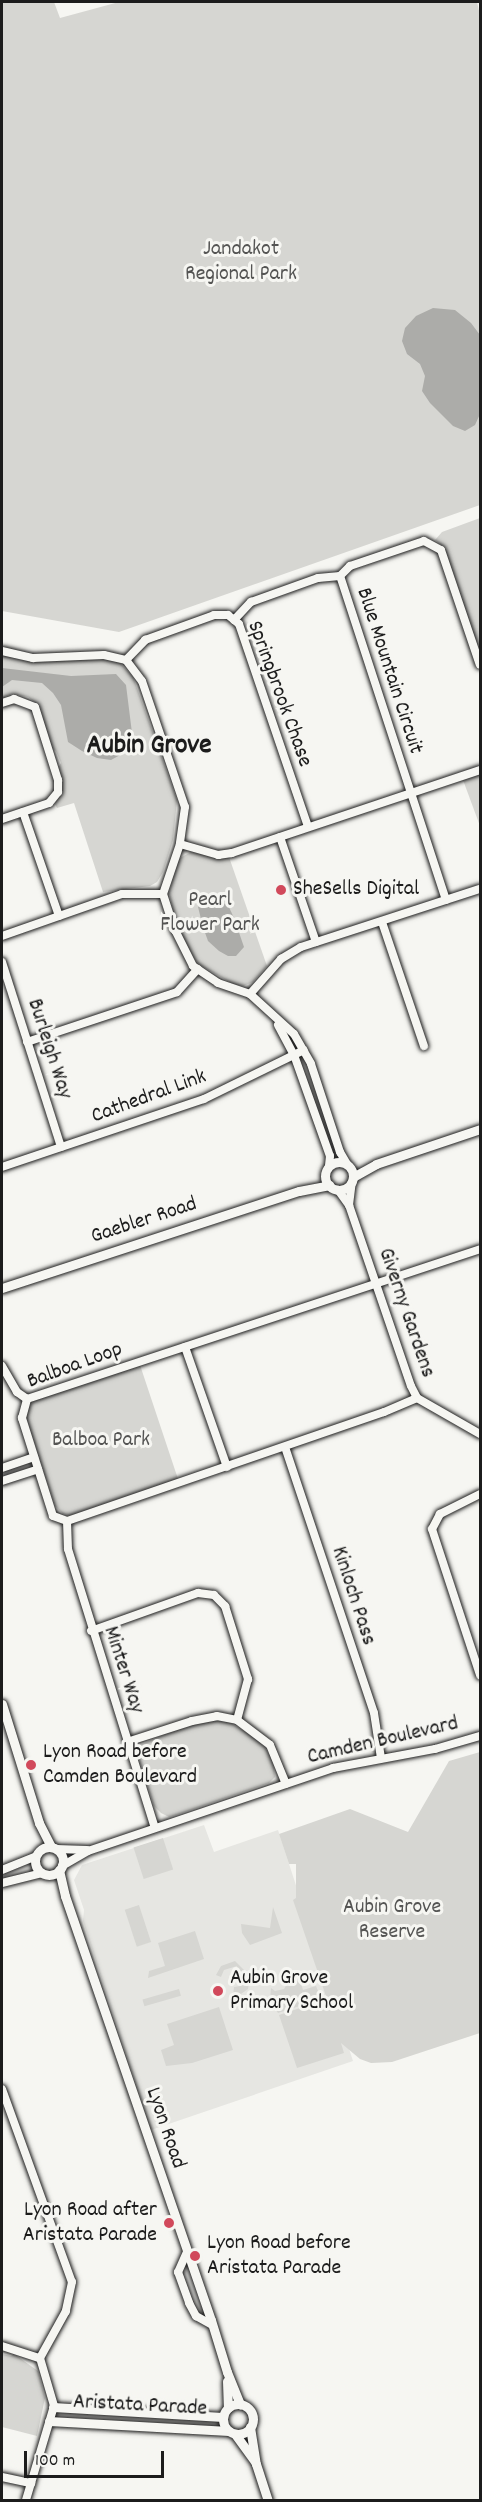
<!DOCTYPE html>
<style>
body{margin:0}
#map{position:relative;width:482px;height:2502px;overflow:hidden;background:#f6f6f2;font-family:Dekko,sans-serif}
div>[style]{position:absolute}
[style*='--x']{left:calc(var(--x)*1px);top:calc(var(--y)*1px);width:calc(var(--w)*1px);rotate:calc(var(--a)*1deg)}
.built>*{inset:0;background:#e6e6e2}
.green>*{inset:0;background:#d6d6d2;transform-origin:0 0}
.water>*{inset:0;background:#acaca9}
.roads{filter:drop-shadow(0 0 2px #1c1c1c) drop-shadow(0 0 2px #1c1c1c)}
.minor>*{height:8px;margin:-4px;padding:0 4px;transform-origin:4px;border-radius:4px;background:#f6f6f2}
.tertiary>*{height:9px;margin:-4.5px;padding:0 4.5px;transform-origin:4.5px;border-radius:4.5px;background:#f6f6f2}
.tertiary>.ring{margin:-4.5px;padding:0;box-sizing:content-box;background:none;border:9px solid #f6f6f2;border-radius:50%}
.dots>*{width:16px;height:16px;translate:-50% -50%;box-sizing:border-box;border:3px solid #f6f6f2;border-radius:50%}
span{translate:-50% -50%;white-space:nowrap;text-align:center;line-height:1.15;-webkit-text-stroke:6px #f6f6f2;paint-order:stroke}
.park-label{font-size:22px;color:#545453}
.street-label{font-size:22px;color:#1c1c1c}
.poi-label{font-size:22px;color:#1c1c1c}
.left{translate:0 -50%;text-align:left}
.right{translate:-100% -50%;text-align:right}
.district-label{font-size:28px;color:#1c1c1c;font-weight:700}
.frame{position:absolute;inset:0;border:3px solid #1c1c1c;pointer-events:none}
.scale{position:absolute;left:24px;top:2451px;width:140px;height:27px;box-sizing:border-box;border:3px solid #1c1c1c;border-top:0;padding-left:8px;font-size:18px;line-height:21px;white-space:nowrap;color:#1c1c1c;-webkit-text-stroke:4px #f6f6f2;paint-order:stroke}
</style>
<div id="map">
<div class="built">
<div style="clip-path:polygon(204px 1825px,214px 1852px,278px 1830px,353px 2061px,151px 2130px,83px 1921px,84px 1910px,74px 1880px,82px 1865px)"></div>
</div>
<div class="green">
<div style="clip-path:polygon(2px 2px,54px 2px,60px 18px,119px 2px,477px 2px,480px 15px,480px 505px,119px 632px,2px 611px)"></div>
<div style="clip-path:polygon(480px 518px,480px 653px,444px 547px,435px 540px,442px 532px)"></div>
<div style="clip-path:polygon(2px 654px,22px 660px,108px 659px,120px 663px,133px 677px,177px 800px,173px 840px,163px 872px,157px 882px,150px 886px,103px 892px,74px 803px,57px 808px,55px 804px,63px 784px,58px 768px,61px 763px,56px 751px,52px 749px,36px 703px,28px 697px,12px 694px,2px 698px)"></div>
<div style="clip-path:polygon(480px 774px,480px 826px,463px 780px)"></div>
<div style="clip-path:polygon(191px 852px,229px 857px,267px 966px,253px 982px,243px 986px,233px 984px,200px 965px,190px 954px,176px 923px,169px 893px,176px 865px,180px 858px)"></div>
<div style="clip-path:polygon(140px 1365px,178px 1479px,73px 1516px,63px 1514px,55px 1506px,26px 1417px,27px 1408px,38px 1398px)"></div>
<div style="clip-path:polygon(213px 1720px,227px 1721px,261px 1741px,273px 1761px,275px 1777px,269px 1783px,176px 1815px,169px 1817px,161px 1813px,154px 1806px,138px 1756px,140px 1745px,179px 1728px)"></div>
<div style="clip-path:polygon(480px 1752px,480px 2033px,392px 2062px,371px 2063px,360px 2059px,341px 2043px,344px 2053px,297px 2068px,279px 2015px,327px 1999px,293px 1900px,296px 1898px,296px 1864px,289px 1864px,279px 1834px,350px 1809px,408px 1832px,449px 1761px)"></div>
<div style="left:163px;top:1838px;width:33px;height:31px;rotate:72deg"></div>
<div style="left:139px;top:1905px;width:39px;height:15px;rotate:72deg"></div>
<div style="clip-path:polygon(273px 1907px,282px 1933px,250px 1945px,242px 1933px,241px 1924px,270px 1928px)"></div>
<div style="clip-path:polygon(195px 1931px,204px 1959px,148px 1978px,149px 1971px,165px 1966px,158px 1943px)"></div>
<div style="clip-path:polygon(235px 1961px,250px 1976px,248px 1989px,238px 1996px,233px 1996px,234px 1987px,240px 1986px,241px 1981px,236px 1974px,237px 1966px,224px 1970px,221px 1977px,216px 1975px,221px 1966px)"></div>
<div style="clip-path:polygon(299px 1977px,303px 1990px,316px 1986px,321px 1999px,278px 2013px,270px 2001px,271px 1988px,275px 1991px,284px 1989px,290px 1979px)"></div>
<div style="left:179px;top:1989px;width:7px;height:38px;rotate:74deg"></div>
<div style="clip-path:polygon(219px 2007px,233px 2050px,192px 2063px,166px 2066px,161px 2050px,174px 2045px,167px 2024px)"></div>
<div style="clip-path:polygon(2px 2354px,11px 2356px,14px 2354px,38px 2371px,45px 2398px,37px 2436px,2px 2427px)"></div>
</div>
<div class="water">
<div style="clip-path:polygon(433px 308px,455px 310px,471px 323px,480px 335px,480px 414px,475px 425px,465px 431px,453px 426px,430px 403px,422px 391px,425px 376px,420px 364px,407px 354px,402px 341px,405px 328px,416px 316px)"></div>
<div style="clip-path:polygon(2px 668px,71px 676px,116px 674px,126px 685px,133px 741px,131px 749px,111px 760px,97px 758px,82px 751px,68px 742px,61px 705px,53px 693px,42px 683px,12px 680px,2px 687px)"></div>
<div style="clip-path:polygon(215px 900px,228px 905px,234px 918px,244px 947px,236px 956px,228px 956px,219px 951px,208px 941px,203px 927px,198px 907px,205px 901px)"></div>
</div>
<div class="roads">
<div class="minor">
<div style="--x:234;--y:620;--w:25;--a:-47"></div>
<div style="--x:251;--y:602;--w:71;--a:-19.7"></div>
<div style="--x:318;--y:578;--w:22;--a:-5"></div>
<div style="--x:2;--y:651;--w:32;--a:13"></div>
<div style="--x:33;--y:658;--w:71;--a:-2.4"></div>
<div style="--x:104;--y:655;--w:23;--a:13"></div>
<div style="--x:126;--y:660;--w:26;--a:53"></div>
<div style="--x:142;--y:681;--w:133;--a:71.2"></div>
<div style="--x:185;--y:807;--w:37;--a:98"></div>
<div style="--x:180;--y:844;--w:53;--a:108.8"></div>
<div style="--x:163;--y:894;--w:38;--a:72"></div>
<div style="--x:175;--y:930;--w:40;--a:63.4"></div>
<div style="--x:193;--y:966;--w:30;--a:34"></div>
<div style="--x:218;--y:983;--w:34;--a:19"></div>
<div style="--x:250;--y:994;--w:59;--a:42.3"></div>
<div style="--x:294;--y:1034;--w:34;--a:60"></div>
<div style="--x:311;--y:1064;--w:93;--a:71.8"></div>
<div style="--x:340;--y:1152;--w:14;--a:60"></div>
<div style="--x:126;--y:660;--w:28;--a:-46"></div>
<div style="--x:145;--y:640;--w:73;--a:-19.9"></div>
<div style="--x:214;--y:615;--w:14;--a:0"></div>
<div style="--x:228;--y:615;--w:14;--a:39"></div>
<div style="--x:239;--y:624;--w:214;--a:71.2"></div>
<div style="--x:2;--y:703;--w:13;--a:-18"></div>
<div style="--x:14;--y:699;--w:22;--a:21"></div>
<div style="--x:35;--y:707;--w:77;--a:72.5"></div>
<div style="--x:58;--y:780;--w:12;--a:90"></div>
<div style="--x:58;--y:792;--w:14;--a:129"></div>
<div style="--x:49;--y:803;--w:50;--a:161.2"></div>
<div style="--x:23;--y:812;--w:110;--a:70.9"></div>
<div style="--x:280;--y:837;--w:111;--a:71.1"></div>
<div style="--x:180;--y:844;--w:40;--a:16"></div>
<div style="--x:218;--y:855;--w:14;--a:-8"></div>
<div style="--x:232;--y:853;--w:262;--a:-18.5"></div>
<div style="--x:446;--y:900;--w:341;--a:-108.1"></div>
<div style="--x:340;--y:576;--w:14;--a:-45"></div>
<div style="--x:350;--y:566;--w:78;--a:-18.7"></div>
<div style="--x:424;--y:541;--w:19;--a:28"></div>
<div style="--x:441;--y:550;--w:121;--a:71.3"></div>
<div style="--x:382;--y:922;--w:131;--a:71.3"></div>
<div style="--x:2;--y:936;--w:127;--a:-19.3"></div>
<div style="--x:122;--y:894;--w:41;--a:0"></div>
<div style="--x:2;--y:962;--w:194;--a:72.3"></div>
<div style="--x:250;--y:994;--w:47;--a:-48.5"></div>
<div style="--x:281;--y:959;--w:23;--a:-31"></div>
<div style="--x:301;--y:947;--w:188;--a:-18"></div>
<div style="--x:278;--y:1025;--w:34;--a:62"></div>
<div style="--x:294;--y:1055;--w:107;--a:70.4"></div>
<div style="--x:330;--y:1156;--w:10;--a:96"></div>
<div style="--x:27;--y:1042;--w:158;--a:-18.4"></div>
<div style="--x:177;--y:992;--w:31;--a:-48"></div>
<div style="--x:2;--y:1167;--w:213;--a:-18.6"></div>
<div style="--x:204;--y:1099;--w:111;--a:-26.1"></div>
<div style="--x:338;--y:1190;--w:19;--a:54"></div>
<div style="--x:349;--y:1205;--w:191;--a:71.1"></div>
<div style="--x:411;--y:1386;--w:13;--a:63"></div>
<div style="--x:417;--y:1398;--w:73;--a:29.7"></div>
<div style="--x:349;--y:1205;--w:23;--a:-83"></div>
<div style="--x:185;--y:1347;--w:127;--a:70.7"></div>
<div style="--x:2;--y:1366;--w:30;--a:60"></div>
<div style="--x:17;--y:1392;--w:12;--a:35"></div>
<div style="--x:417;--y:1398;--w:36;--a:157"></div>
<div style="--x:384;--y:1412;--w:335;--a:161"></div>
<div style="--x:67;--y:1521;--w:15;--a:-160"></div>
<div style="--x:53;--y:1516;--w:103;--a:-107.6"></div>
<div style="--x:22;--y:1418;--w:20;--a:-75"></div>
<div style="--x:27;--y:1399;--w:477;--a:-18.3"></div>
<div style="--x:285;--y:1447;--w:280;--a:71.5"></div>
<div style="--x:374;--y:1713;--w:46;--a:81.2"></div>
<div style="--x:2;--y:1468;--w:34;--a:-19"></div>
<div style="--x:2;--y:1481;--w:38;--a:-18"></div>
<div style="--x:480;--y:1494;--w:45;--a:153.4"></div>
<div style="--x:440;--y:1514;--w:17;--a:118"></div>
<div style="--x:432;--y:1529;--w:154;--a:71.8"></div>
<div style="--x:67;--y:1521;--w:28;--a:88"></div>
<div style="--x:68;--y:1549;--w:292;--a:72.7"></div>
<div style="--x:91;--y:1631;--w:114;--a:-19.6"></div>
<div style="--x:198;--y:1593;--w:16;--a:7"></div>
<div style="--x:214;--y:1595;--w:16;--a:45"></div>
<div style="--x:225;--y:1606;--w:77;--a:72.5"></div>
<div style="--x:248;--y:1679;--w:42;--a:105"></div>
<div style="--x:127;--y:1742;--w:68;--a:-17.9"></div>
<div style="--x:192;--y:1721;--w:25;--a:-11"></div>
<div style="--x:217;--y:1716;--w:20;--a:11"></div>
<div style="--x:237;--y:1720;--w:41;--a:37.1"></div>
<div style="--x:270;--y:1745;--w:42;--a:67.7"></div>
<div style="--x:56;--y:1849;--w:31;--a:2"></div>
<div style="--x:62;--y:1866;--w:30;--a:-30"></div>
<div style="--x:88;--y:1851;--w:259;--a:-18.7"></div>
<div style="--x:333;--y:1768;--w:104;--a:-10.6"></div>
<div style="--x:435;--y:1749;--w:47;--a:-16.1"></div>
<div style="--x:2;--y:1870;--w:37;--a:-22"></div>
<div style="--x:2;--y:1883;--w:41;--a:-14"></div>
<div style="--x:2;--y:2089;--w:205;--a:70.1"></div>
<div style="--x:72;--y:2282;--w:30;--a:102"></div>
<div style="--x:66;--y:2311;--w:54;--a:119"></div>
<div style="--x:187;--y:2252;--w:22;--a:114"></div>
<div style="--x:178;--y:2272;--w:33;--a:70"></div>
<div style="--x:189;--y:2303;--w:15;--a:62"></div>
<div style="--x:196;--y:2316;--w:18;--a:29"></div>
<div style="--x:2;--y:2346;--w:40;--a:18"></div>
<div style="--x:40;--y:2358;--w:50;--a:73.7"></div>
<div style="--x:54;--y:2406;--w:98;--a:106.6"></div>
<div style="--x:2;--y:2477;--w:30;--a:12"></div>
</div>
<div class="tertiary">
<div class="ring" style="left:325px;top:1162px;width:19px;height:19px"></div>
<div style="--x:353;--y:1177;--w:26;--a:-29"></div>
<div style="--x:376;--y:1164;--w:110;--a:-18.6"></div>
<div style="--x:2;--y:1288;--w:312;--a:-18.1"></div>
<div style="--x:299;--y:1191;--w:31;--a:-11"></div>
<div style="--x:2;--y:1704;--w:125;--a:72.7"></div>
<div style="--x:39;--y:1823;--w:27;--a:63"></div>
<div class="ring" style="left:35px;top:1847px;width:19px;height:19px"></div>
<div style="--x:59;--y:1870;--w:27;--a:77"></div>
<div style="--x:65;--y:1896;--w:448;--a:71"></div>
<div style="--x:211;--y:2320;--w:54;--a:72.9"></div>
<div style="--x:227;--y:2372;--w:35;--a:68"></div>
<div style="--x:227;--y:2381;--w:27;--a:88"></div>
<div class="ring" style="left:223px;top:2404px;width:21px;height:21px"></div>
<div style="--x:53;--y:2407;--w:170;--a:3.4"></div>
<div style="--x:49;--y:2421;--w:180;--a:3.2"></div>
<div style="--x:250;--y:2427;--w:37;--a:81"></div>
<div style="--x:256;--y:2464;--w:38;--a:72"></div>
<div style="--x:235;--y:2434;--w:34;--a:54"></div>
</div>
</div>
<div class="dots">
<div style="left:281px;top:890px;background:#d1495b"></div>
<div style="left:31px;top:1765px;background:#d1495b"></div>
<div style="left:218px;top:1991px;background:#d1495b"></div>
<div style="left:169px;top:2223px;background:#d1495b"></div>
<div style="left:195px;top:2256px;background:#d1495b"></div>
</div>
<div class="park-label">
<span style="left:241px;top:262px">Jandakot<br>Regional Park</span>
<span style="left:210px;top:913px">Pearl<br>Flower Park</span>
<span style="left:101px;top:1441px">Balboa Park</span>
<span style="left:392px;top:1920px">Aubin Grove<br>Reserve</span>
</div>
<div class="street-label">
<span style="left:389px;top:671px;rotate:72deg">Blue Mountain Circuit</span>
<span style="left:279px;top:694px;rotate:70deg">Springbrook Chase</span>
<span style="left:49px;top:1049px;rotate:72deg">Burleigh Way</span>
<span style="left:149px;top:1097px;rotate:-20deg">Cathedral Link</span>
<span style="left:144px;top:1221px;rotate:-18deg">Gaebler Road</span>
<span style="left:406px;top:1313px;rotate:71deg">Giverny Gardens</span>
<span style="left:75px;top:1366px;rotate:-20deg">Balboa Loop</span>
<span style="left:353px;top:1596px;rotate:72deg">Kinloch Pass</span>
<span style="left:123px;top:1670px;rotate:72deg">Minter Way</span>
<span style="left:383px;top:1741px;rotate:-13deg">Camden Boulevard</span>
<span style="left:165px;top:2128px;rotate:71deg">Lyon Road</span>
<span style="left:140px;top:2406px;rotate:3deg">Aristata Parade</span>
</div>
<div class="poi-label">
<span class="left" style="left:293px;top:890px">SheSells Digital</span>
<span class="left" style="left:43px;top:1765px">Lyon Road before<br>Camden Boulevard</span>
<span class="left" style="left:230px;top:1991px">Aubin Grove<br>Primary School</span>
<span class="right" style="left:157px;top:2223px">Lyon Road after<br>Aristata Parade</span>
<span class="left" style="left:207px;top:2256px">Lyon Road before<br>Aristata Parade</span>
</div>
<div class="district-label">
<span style="left:149px;top:747px">Aubin Grove</span>
</div>
<div class="frame"></div>
<div class="scale">100 m</div>
</div>
